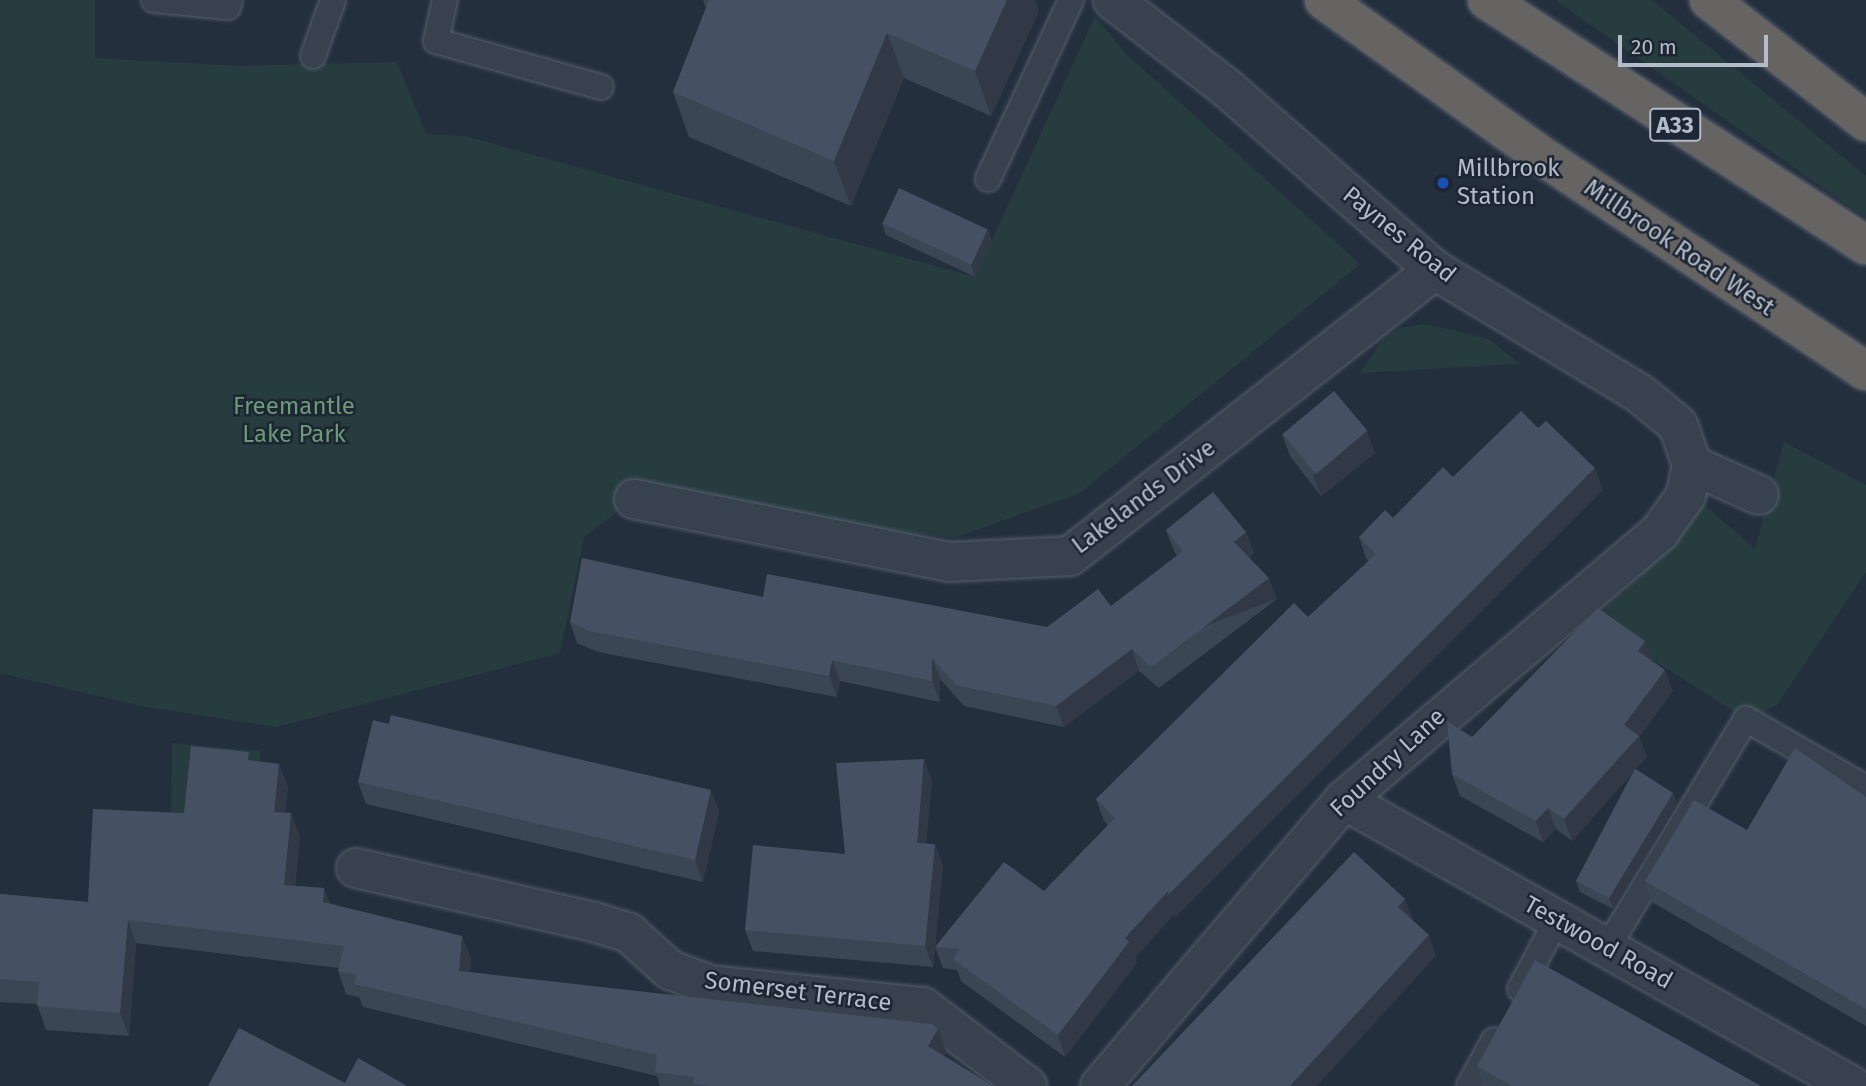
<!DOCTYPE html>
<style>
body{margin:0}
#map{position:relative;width:1866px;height:1086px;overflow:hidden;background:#242f3e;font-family:"Fira Sans",sans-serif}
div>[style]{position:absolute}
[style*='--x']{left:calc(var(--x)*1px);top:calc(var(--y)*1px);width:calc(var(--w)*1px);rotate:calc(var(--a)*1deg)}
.green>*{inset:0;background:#263c3f}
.roads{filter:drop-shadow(0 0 2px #565f6c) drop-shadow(0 0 2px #565f6c)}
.service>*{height:24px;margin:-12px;padding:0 12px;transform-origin:12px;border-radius:12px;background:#38414e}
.minor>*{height:38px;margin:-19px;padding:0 19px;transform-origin:19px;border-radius:19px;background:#38414e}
.trunk>*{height:38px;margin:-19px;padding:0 19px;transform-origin:19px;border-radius:19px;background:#656462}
.wall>*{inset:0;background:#3b4654}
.shaded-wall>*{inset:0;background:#303945;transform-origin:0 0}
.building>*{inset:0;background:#455162;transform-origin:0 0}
.dots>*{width:19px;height:19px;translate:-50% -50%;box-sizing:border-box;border:4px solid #1d2633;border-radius:50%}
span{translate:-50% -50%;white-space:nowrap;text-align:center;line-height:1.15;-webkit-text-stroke:5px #1d2633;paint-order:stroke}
.shield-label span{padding:2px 5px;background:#1d2633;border:2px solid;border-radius:5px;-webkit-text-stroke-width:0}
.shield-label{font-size:23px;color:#b4bcc9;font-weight:700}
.poi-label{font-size:24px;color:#b4bcc9}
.left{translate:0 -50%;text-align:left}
.street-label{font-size:24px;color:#b4bcc9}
.park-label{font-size:24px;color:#6b9a76}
.scale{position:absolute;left:1618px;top:35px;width:150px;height:32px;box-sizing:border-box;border:4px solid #b4bcc9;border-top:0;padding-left:9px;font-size:21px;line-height:24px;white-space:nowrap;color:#b4bcc9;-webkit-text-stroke:5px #1d2633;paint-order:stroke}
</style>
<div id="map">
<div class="green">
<div style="clip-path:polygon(0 0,95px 0,95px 58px,238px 66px,397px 62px,426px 134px,465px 136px,975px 277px,1095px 16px,1127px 55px,1360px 264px,1080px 493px,954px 538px,634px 499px,584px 537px,560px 653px,276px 727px,141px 706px,0 673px)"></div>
<div style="clip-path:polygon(1555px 0,1652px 0,1866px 176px,1866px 218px)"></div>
<div style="clip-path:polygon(1426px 324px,1489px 339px,1520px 364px,1360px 373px,1383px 339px,1399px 328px)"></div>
<div style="clip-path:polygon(1784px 442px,1866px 485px,1866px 572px,1777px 705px,1746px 719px,1591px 621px,1638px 579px,1699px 500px,1755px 549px)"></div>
<div style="clip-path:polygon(172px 743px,261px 751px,258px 775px,170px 873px)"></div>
</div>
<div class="roads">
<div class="service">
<div style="--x:154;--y:0;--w:74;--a:5.4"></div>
<div style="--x:228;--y:7;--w:7;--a:-74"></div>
<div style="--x:445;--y:0;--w:42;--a:102.4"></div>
<div style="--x:436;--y:41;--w:171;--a:15.6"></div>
<div style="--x:313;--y:56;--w:59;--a:-70.3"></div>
<div style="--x:988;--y:179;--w:197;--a:-65.1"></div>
<div style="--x:1607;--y:948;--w:268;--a:-58.7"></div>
<div style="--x:1746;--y:719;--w:138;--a:29.9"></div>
<div style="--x:1520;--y:989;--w:78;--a:-61.8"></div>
<div style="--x:1469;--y:1086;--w:52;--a:-61.5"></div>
</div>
<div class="minor">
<div style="--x:1113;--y:0;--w:145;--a:37.7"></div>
<div style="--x:1228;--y:89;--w:275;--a:41.2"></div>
<div style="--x:1435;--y:270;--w:238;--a:31.1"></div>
<div style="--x:1639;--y:393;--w:50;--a:39.4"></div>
<div style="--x:1678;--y:425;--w:42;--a:70.7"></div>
<div style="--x:1692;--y:465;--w:73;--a:24.1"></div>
<div style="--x:634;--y:499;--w:322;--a:11.3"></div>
<div style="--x:950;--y:562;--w:120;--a:-2.9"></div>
<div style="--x:1070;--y:556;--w:464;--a:-38.1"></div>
<div style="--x:1344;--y:800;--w:583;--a:29.38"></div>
<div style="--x:356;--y:868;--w:244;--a:12.8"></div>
<div style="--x:594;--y:922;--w:37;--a:17"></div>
<div style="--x:629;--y:933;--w:55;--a:42.1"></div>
<div style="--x:670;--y:970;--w:43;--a:20.6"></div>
<div style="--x:710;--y:985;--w:214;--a:5.9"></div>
<div style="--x:923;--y:1007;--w:131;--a:37.2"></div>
<div style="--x:1100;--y:1086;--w:376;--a:-49.5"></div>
<div style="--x:1344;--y:800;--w:413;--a:-40.3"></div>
<div style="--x:1659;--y:533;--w:47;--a:-54.6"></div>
<div style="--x:1686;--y:495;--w:31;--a:-79"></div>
</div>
<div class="trunk">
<div style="--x:1324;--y:0;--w:264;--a:35.6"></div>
<div style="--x:1539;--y:154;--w:392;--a:33.6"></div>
<div style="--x:1487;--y:0;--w:451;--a:32.9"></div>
<div style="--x:1709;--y:0;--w:199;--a:37.8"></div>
</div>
</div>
<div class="wall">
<div style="clip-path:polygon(703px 0,1035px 0,1039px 11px,991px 116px,904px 78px,851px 206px,689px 137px,673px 92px,706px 8px)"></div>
<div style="clip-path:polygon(882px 223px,992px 241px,975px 277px,886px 235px)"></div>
<div style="clip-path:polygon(1282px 434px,1375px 453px,1321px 496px,1290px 456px)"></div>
<div style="clip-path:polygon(1453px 477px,1603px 490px,1175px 917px,1174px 914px,1135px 958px,1137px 963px,1065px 1057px,961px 981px,957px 970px,943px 968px,935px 947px,1044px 891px,1108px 825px,1104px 821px,1096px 799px,1308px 617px,1369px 561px,1366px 558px,1359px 537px,1393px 518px)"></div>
<div style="clip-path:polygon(1166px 530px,1246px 532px,1254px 553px,1249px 557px,1277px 599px,1159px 688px,1139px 671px,1064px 727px,964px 706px,940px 679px,940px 702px,840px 681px,837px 697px,598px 652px,577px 643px,570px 622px,763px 597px,1047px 627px,1111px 606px,1177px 556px,1174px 551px)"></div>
<div style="clip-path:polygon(1645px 641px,1652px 660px,1673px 691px,1639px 737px,1647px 757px,1636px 769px,1673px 793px,1677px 805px,1613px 909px,1580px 892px,1576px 881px,1633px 772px,1572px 841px,1556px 829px,1543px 842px,1460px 796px,1452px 774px,1472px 737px)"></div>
<div style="clip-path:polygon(252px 761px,288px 787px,285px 813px,291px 813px,300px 837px,295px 886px,324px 888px,330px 904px,462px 936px,471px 959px,469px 972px,938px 1029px,946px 1052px,944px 1056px,993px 1086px,660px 1086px,657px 1076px,363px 1007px,359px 997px,346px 994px,338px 971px,339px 968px,136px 943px,129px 1036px,46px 1030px,37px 1004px,0 1002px,0 894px,88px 902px,184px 813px)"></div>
<div style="clip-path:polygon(932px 780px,926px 843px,943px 865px,933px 967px,753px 951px,745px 930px,845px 854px)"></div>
<div style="clip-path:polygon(358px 782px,719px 811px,703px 882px,366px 804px)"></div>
<div style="clip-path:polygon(1866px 797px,1866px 1026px,1652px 902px,1645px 881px,1747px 830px)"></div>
<div style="clip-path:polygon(1477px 1066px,1761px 1086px,1485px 1086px)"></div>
</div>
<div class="shaded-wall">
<div style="clip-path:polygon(1007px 0,1035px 0,1039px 11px,991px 116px,975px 71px)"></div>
<div style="clip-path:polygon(887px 33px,904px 78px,851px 206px,834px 161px)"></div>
<div style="clip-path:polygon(988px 229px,992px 241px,975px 277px,971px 265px)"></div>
<div style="clip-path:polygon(1367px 431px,1375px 453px,1321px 496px,1313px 475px)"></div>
<div style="clip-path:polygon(1595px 468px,1603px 490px,1175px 917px,1174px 914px,1135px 958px,1137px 963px,1065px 1057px,1058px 1035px,1125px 938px,1169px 890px)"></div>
<div style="clip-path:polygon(1246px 532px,1254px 553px,1242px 563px,1234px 542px)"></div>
<div style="left:1269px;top:578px;width:22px;height:148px;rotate:69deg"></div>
<div style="clip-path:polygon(1645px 641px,1653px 663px,1638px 651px)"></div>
<div style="clip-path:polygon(1132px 649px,1139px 671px,1064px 727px,1056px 706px)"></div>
<div style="clip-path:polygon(932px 658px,940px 679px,940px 702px,932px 681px)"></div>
<div style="clip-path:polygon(832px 660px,840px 681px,837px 697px,829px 676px)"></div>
<div style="clip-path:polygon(1665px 670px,1673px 691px,1639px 737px,1647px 757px,1572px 841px,1564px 819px,1624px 725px)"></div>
<div style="clip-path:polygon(924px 759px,932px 780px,924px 864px,917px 843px)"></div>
<div style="clip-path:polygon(279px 764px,288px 787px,282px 835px,274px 812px)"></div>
<div style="clip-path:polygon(711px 790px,719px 811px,703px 882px,695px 860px)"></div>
<div style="clip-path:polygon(1673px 793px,1677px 805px,1613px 909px,1609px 898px)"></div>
<div style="clip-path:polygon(1548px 808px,1556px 829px,1543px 842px,1536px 821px)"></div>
<div style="clip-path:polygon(291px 813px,300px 837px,292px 908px,284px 885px)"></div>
<div style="clip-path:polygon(935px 844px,943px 865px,933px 967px,925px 946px)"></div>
<div style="clip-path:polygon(324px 888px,332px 912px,323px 902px)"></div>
<div style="clip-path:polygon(1405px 899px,1413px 920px,1406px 928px,1398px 907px)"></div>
<div style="clip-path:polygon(128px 920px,136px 943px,129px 1036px,120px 1013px)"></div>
<div style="clip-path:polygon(1429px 935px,1436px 956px,1317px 1086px,1290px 1086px)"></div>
<div style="clip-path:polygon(462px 936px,471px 959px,467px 994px,459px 971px)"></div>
<div style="clip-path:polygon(938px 1029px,946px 1052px,936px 1069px,928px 1046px)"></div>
</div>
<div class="building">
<div style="clip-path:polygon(709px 0,1007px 0,975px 71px,887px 33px,834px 161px,673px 92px)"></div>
<div style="left:899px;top:188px;width:98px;height:39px;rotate:25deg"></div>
<div style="left:1334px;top:391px;width:52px;height:67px;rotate:50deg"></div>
<div style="clip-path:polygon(1521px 411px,1538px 428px,1546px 421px,1595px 468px,1167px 896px,1169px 890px,1125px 938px,1129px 942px,1058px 1035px,953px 959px,960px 949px,935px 947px,1004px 862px,1044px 891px,1115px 818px,1096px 799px,1294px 603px,1308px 617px,1376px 554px,1359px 537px,1385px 510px,1393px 518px,1443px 467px,1453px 477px)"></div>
<div style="clip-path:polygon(1213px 492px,1246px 532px,1234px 542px,1269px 578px,1151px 667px,1132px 649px,1056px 706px,956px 685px,932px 658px,932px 681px,832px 660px,829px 676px,590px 631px,570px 622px,582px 558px,763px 597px,767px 574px,1047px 627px,1098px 589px,1111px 606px,1183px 551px,1166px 530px)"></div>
<div style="clip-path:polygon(1598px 608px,1645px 641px,1638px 651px,1665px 670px,1624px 725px,1639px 736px,1564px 819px,1548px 808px,1536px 821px,1452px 774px,1447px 721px,1472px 737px)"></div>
<div style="clip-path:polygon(391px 715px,711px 790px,695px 860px,358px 782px,373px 720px,389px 724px)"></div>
<div style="clip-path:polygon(191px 746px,249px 752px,248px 760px,279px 764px,274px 812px,291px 813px,284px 885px,324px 888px,323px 902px,462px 936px,459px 971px,932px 1024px,938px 1029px,928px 1046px,993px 1086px,711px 1086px,693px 1084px,694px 1077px,655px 1072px,657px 1055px,354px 984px,356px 975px,338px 971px,344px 946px,128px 920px,120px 1013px,37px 1006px,39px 982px,0 979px,0 894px,88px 902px,93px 809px,184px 813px)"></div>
<div style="clip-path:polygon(1795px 748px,1866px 797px,1866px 1009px,1645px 881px,1694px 800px,1747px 830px)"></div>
<div style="clip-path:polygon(924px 759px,917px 843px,935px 844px,925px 946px,745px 930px,753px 845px,845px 854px,836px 763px)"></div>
<div style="clip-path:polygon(1635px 769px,1673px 793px,1609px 898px,1576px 881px)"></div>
<div style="clip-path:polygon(1354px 852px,1405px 899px,1398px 907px,1429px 935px,1290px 1086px,1132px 1086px)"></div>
<div style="clip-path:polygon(1535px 960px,1761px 1086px,1512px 1086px,1477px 1066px)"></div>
<div style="clip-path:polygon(239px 1028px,345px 1083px,358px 1058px,407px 1086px,208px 1086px)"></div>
</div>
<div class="dots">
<div style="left:1443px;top:183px;background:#1a4fb4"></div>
</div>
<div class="shield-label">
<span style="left:1675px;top:125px">A33</span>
</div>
<div class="poi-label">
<span class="left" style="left:1457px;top:183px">Millbrook<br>Station</span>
</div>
<div class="street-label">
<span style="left:1399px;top:235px;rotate:39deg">Paynes Road</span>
<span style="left:1679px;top:248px;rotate:34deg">Millbrook Road West</span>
<span style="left:1144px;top:497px;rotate:-37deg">Lakelands Drive</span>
<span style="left:1388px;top:763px;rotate:-43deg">Foundry Lane</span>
<span style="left:1598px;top:943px;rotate:29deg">Testwood Road</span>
<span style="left:798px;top:992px;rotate:7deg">Somerset Terrace</span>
</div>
<div class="park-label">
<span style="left:294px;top:421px">Freemantle<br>Lake Park</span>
</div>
<div class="scale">20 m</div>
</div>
